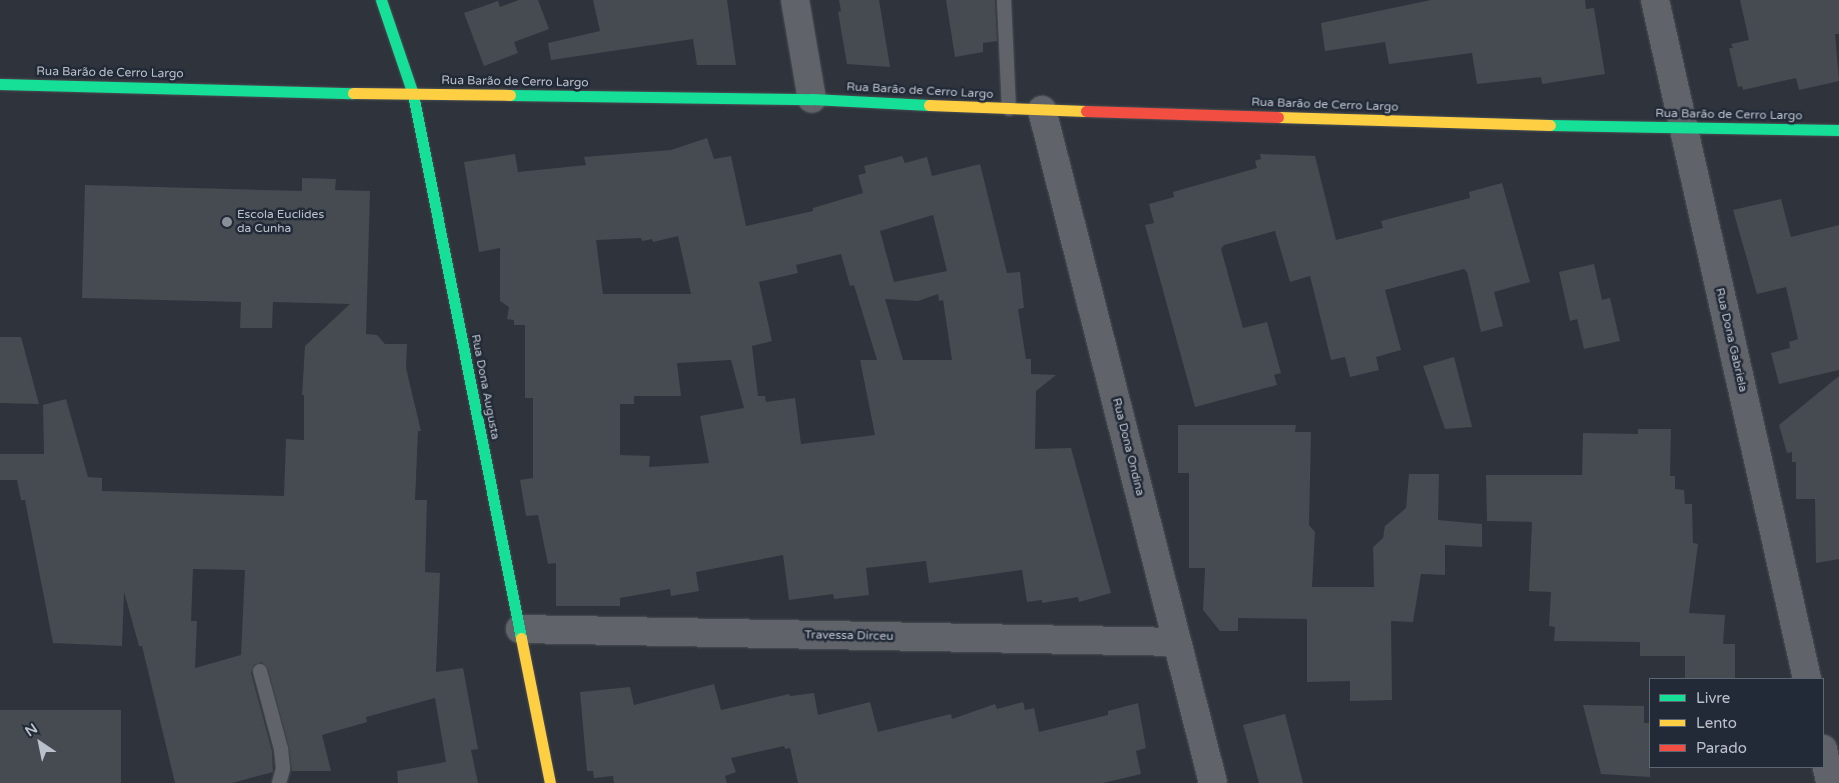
<!DOCTYPE html>
<meta charset="utf-8">
<style>
body{margin:0}
#map{position:relative;width:1839px;height:783px;overflow:hidden;background:#2f343c;font-family:"Varela Round",sans-serif}
div>[style]{position:absolute}
[style*='--x']{left:calc(var(--x)*1px);top:calc(var(--y)*1px);width:calc(var(--w)*1px);rotate:calc(var(--a)*1deg)}
.building>*{inset:0;background:#464a51;transform-origin:0 0}
.roads{filter:drop-shadow(0 0 1px #4b4f55) drop-shadow(0 0 1px #4b4f55)}
.lane>*{height:14px;margin:-7px;padding:0 7px;transform-origin:7px;border-radius:7px;background:#60636a}
.street>*{height:28px;margin:-14px;padding:0 14px;transform-origin:14px;border-radius:14px;background:#60636a}
.fast>*{height:11px;margin:-5.5px;padding:0 5.5px;transform-origin:5.5px;border-radius:5.5px;background:#16e098}
.slow>*{height:11px;margin:-5.5px;padding:0 5.5px;transform-origin:5.5px;border-radius:5.5px;background:#ffcf43}
.jam>*{height:11px;margin:-5.5px;padding:0 5.5px;transform-origin:5.5px;border-radius:5.5px;background:#f24e42}
.dots>*{width:14px;height:14px;translate:-50% -50%;box-sizing:border-box;border:2px solid #222a37;border-radius:50%}
span{translate:-50% -50%;white-space:nowrap;text-align:center;line-height:1.15;-webkit-text-stroke:5px #222a37;paint-order:stroke}
.street-label{font-size:12px;color:#bbc1cc}
.poi-label{font-size:12px;color:#bbc1cc}
.left{translate:0 -50%;text-align:left}
.legend{position:absolute;left:1649px;top:678px;width:175px;height:90px;box-sizing:border-box;background:#222a37;border:1px solid #5f6673;margin:0;padding:6px 9px;list-style:none;font-size:15px;color:#bbc1cc}
.legend li{display:flex;align-items:center;gap:10px;height:25px}
.legend b{width:25px;border:1px solid #5f6673}
.north{position:absolute;left:15px;top:718px;width:50px;height:50px;-webkit-text-stroke:4px #222a37;paint-order:stroke;rotate:326deg;font-size:14px;font-weight:700;line-height:20px;text-align:center;color:#bbc1cc}
.north::after{content:'';display:block;margin:auto;width:18px;height:22px;background:#bbc1cc;clip-path:polygon(50% 0,100% 100%,50% 72%,0 100%)}
</style>
<div id="map">
<div class="building">
<div style="clip-path:polygon(519px 0,538px 0,549px 29px,514px 42px,518px 53px,484px 66px,464px 13px,498px 1px,500px 7px)"></div>
<div style="clip-path:polygon(593px 0,727px 0,736px 65px,697px 65px,693px 39px,551px 60px,548px 43px,600px 31px)"></div>
<div style="clip-path:polygon(839px 0,879px 0,890px 67px,847px 64px,838px 12px,841px 11px)"></div>
<div style="clip-path:polygon(946px 0,995px 0,997px 41px,983px 43px,983px 52px,955px 57px)"></div>
<div style="clip-path:polygon(1431px 0,1585px 0,1586px 9px,1594px 8px,1605px 74px,1542px 84px,1541px 77px,1477px 84px,1472px 53px,1389px 64px,1385px 42px,1325px 51px,1321px 23px)"></div>
<div style="clip-path:polygon(1740px 0,1839px 0,1839px 34px,1835px 34px,1839px 81px,1799px 90px,1796px 78px,1743px 90px,1742px 86px,1738px 87px,1729px 48px,1733px 48px,1731px 44px,1749px 40px)"></div>
<div style="clip-path:polygon(evenodd,707px 138px,714px 159px,731px 156px,746px 226px,813px 211px,813px 208px,863px 193px,858px 175px,866px 173px,864px 166px,902px 156px,905px 163px,927px 157px,932px 176px,980px 164px,1007px 273px,1020px 272px,1024px 308px,1018px 309px,1026px 359px,1031px 359px,1031px 374px,1056px 375px,1036px 391px,1035px 449px,1071px 448px,1111px 593px,1079px 602px,1078px 597px,1042px 603px,1042px 600px,1027px 602px,1022px 570px,929px 583px,926px 561px,866px 568px,869px 595px,834px 599px,833px 594px,789px 600px,783px 555px,696px 572px,699px 591px,671px 596px,670px 589px,620px 598px,620px 606px,556px 606px,556px 563px,548px 564px,538px 515px,526px 516px,520px 480px,533px 478px,533px 398px,525px 398px,525px 325px,514px 325px,514px 320px,507px 319px,509px 307px,500px 301px,500px 248px,479px 252px,464px 162px,515px 154px,518px 172px,586px 165px,584px 157px,671px 150px,707px 138px,933px 215px,947px 271px,894px 282px,880px 231px,933px 215px,707px 138px,678px 236px,691px 294px,603px 294px,596px 240px,641px 238px,642px 241px,652px 239px,653px 242px,678px 236px,707px 138px,841px 254px,850px 286px,854px 285px,877px 360px,860px 360px,875px 435px,801px 444px,795px 398px,766px 402px,765px 396px,758px 396px,752px 346px,772px 341px,759px 282px,798px 273px,796px 265px,841px 254px,707px 138px,938px 294px,939px 301px,943px 300px,952px 360px,903px 360px,885px 299px,918px 301px,938px 294px,707px 138px,731px 360px,744px 408px,700px 416px,709px 463px,649px 467px,650px 456px,620px 455px,620px 404px,634px 404px,634px 396px,681px 396px,677px 363px,731px 360px)"></div>
<div style="clip-path:polygon(1260px 154px,1315px 156px,1336px 240px,1383px 228px,1381px 221px,1470px 198px,1469px 192px,1502px 183px,1530px 282px,1494px 292px,1503px 326px,1481px 332px,1467px 272px,1464px 269px,1385px 290px,1401px 350px,1376px 357px,1379px 370px,1350px 377px,1345px 357px,1331px 360px,1310px 276px,1290px 282px,1275px 231px,1224px 245px,1221px 249px,1243px 328px,1267px 322px,1281px 373px,1274px 375px,1277px 385px,1195px 407px,1145px 225px,1154px 223px,1149px 204px,1174px 197px,1173px 192px,1257px 168px,1255px 161px,1261px 159px)"></div>
<div style="clip-path:polygon(evenodd,302px 178px,336px 179px,335px 190px,370px 191px,366px 334px,377px 335px,385px 344px,407px 344px,406px 368px,421px 431px,418px 431px,415px 500px,427px 500px,425px 572px,440px 573px,436px 672px,463px 668px,478px 749px,471px 750px,478px 783px,398px 783px,397px 771px,446px 762px,435px 698px,366px 717px,367px 722px,322px 735px,331px 771px,292px 771px,289px 747px,268px 669px,262px 662px,254px 665px,251px 673px,272px 751px,273px 772px,232px 783px,175px 783px,142px 646px,139px 646px,124px 592px,122px 646px,53px 643px,25px 500px,21px 500px,17px 480px,0 480px,0 454px,44px 454px,43px 405px,66px 399px,88px 477px,102px 478px,102px 491px,284px 496px,286px 439px,304px 440px,304px 395px,302px 395px,305px 346px,350px 304px,273px 302px,272px 328px,240px 328px,241px 302px,82px 298px,85px 185px,302px 191px,302px 178px,193px 569px,245px 570px,241px 655px,195px 668px,197px 621px,191px 621px,193px 569px)"></div>
<div style="clip-path:polygon(1781px 199px,1791px 237px,1839px 225px,1839px 370px,1779px 384px,1771px 353px,1790px 348px,1789px 342px,1798px 339px,1786px 287px,1757px 294px,1733px 210px)"></div>
<div style="clip-path:polygon(1594px 264px,1602px 300px,1610px 298px,1620px 341px,1584px 349px,1577px 319px,1570px 321px,1559px 272px)"></div>
<div style="clip-path:polygon(0 337px,21px 337px,39px 404px,0 403px)"></div>
<div style="clip-path:polygon(1454px 357px,1472px 427px,1445px 429px,1423px 366px)"></div>
<div style="clip-path:polygon(1839px 376px,1839px 559px,1816px 563px,1815px 499px,1796px 499px,1796px 462px,1792px 462px,1792px 452px,1787px 453px,1779px 425px)"></div>
<div style="clip-path:polygon(1178px 425px,1296px 425px,1295px 432px,1311px 432px,1309px 525px,1315px 532px,1312px 587px,1374px 587px,1373px 547px,1383px 538px,1385px 526px,1406px 508px,1409px 474px,1439px 474px,1438px 520px,1482px 524px,1482px 547px,1445px 545px,1445px 575px,1421px 574px,1413px 622px,1391px 621px,1392px 700px,1350px 701px,1350px 681px,1307px 682px,1307px 619px,1238px 618px,1238px 631px,1220px 631px,1203px 610px,1205px 568px,1189px 568px,1189px 473px,1178px 473px)"></div>
<div style="clip-path:polygon(1638px 429px,1671px 429px,1670px 476px,1675px 476px,1675px 489px,1684px 490px,1685px 504px,1692px 504px,1693px 543px,1698px 544px,1689px 613px,1725px 615px,1723px 644px,1735px 644px,1735px 679px,1685px 679px,1685px 656px,1640px 656px,1640px 642px,1554px 641px,1555px 627px,1549px 626px,1551px 592px,1529px 591px,1532px 522px,1487px 521px,1486px 475px,1582px 475px,1583px 433px,1638px 434px)"></div>
<div style="clip-path:polygon(714px 684px,721px 710px,789px 694px,790px 696px,814px 693px,818px 715px,870px 702px,878px 732px,951px 714px,952px 719px,995px 704px,997px 709px,1023px 702px,1025px 710px,1034px 708px,1039px 732px,1108px 715px,1108px 711px,1138px 703px,1146px 748px,1136px 751px,1141px 774px,1103px 783px,798px 783px,790px 748px,785px 749px,784px 746px,731px 758px,736px 772px,725px 776px,727px 783px,614px 783px,613px 776px,594px 778px,593px 771px,587px 771px,580px 692px,630px 687px,634px 705px)"></div>
<div style="clip-path:polygon(1583px 705px,1644px 706px,1644px 723px,1650px 723px,1650px 777px,1601px 774px)"></div>
<div style="left:0;top:710px;width:121px;height:73px"></div>
<div style="clip-path:polygon(1285px 714px,1303px 783px,1259px 783px,1243px 725px)"></div>
</div>
<div class="roads">
<div class="lane">
<div style="--x:1004;--y:0;--w:109;--a:87.4"></div>
<div style="--x:260;--y:671;--w:81;--a:74.9"></div>
<div style="--x:281;--y:749;--w:20;--a:84"></div>
<div style="--x:283;--y:769;--w:15;--a:106"></div>
</div>
<div class="street">
<div style="--x:795;--y:0;--w:100;--a:80.3"></div>
<div style="--x:1655;--y:0;--w:696;--a:77.38"></div>
<div style="--x:1042;--y:110;--w:694;--a:75.74"></div>
<div style="--x:520;--y:629;--w:657;--a:1.13"></div>
<div style="--x:1823;--y:749;--w:35;--a:78"></div>
</div>
<div class="fast">
<div style="--x:381;--y:0;--w:99;--a:71.2"></div>
<div style="--x:413;--y:94;--w:555;--a:78.77"></div>
<div style="--x:0;--y:84;--w:353;--a:1.5"></div>
<div style="--x:510;--y:95;--w:302;--a:0.8"></div>
<div style="--x:812;--y:99;--w:117;--a:2.9"></div>
<div style="--x:1550;--y:125;--w:289;--a:1"></div>
</div>
<div class="slow">
<div style="--x:353;--y:93;--w:157;--a:0.7"></div>
<div style="--x:929;--y:105;--w:157;--a:2.2"></div>
<div style="--x:1278;--y:117;--w:272;--a:1.7"></div>
<div style="--x:521;--y:638;--w:148;--a:78.7"></div>
</div>
<div class="jam">
<div style="--x:1086;--y:111;--w:192;--a:1.8"></div>
</div>
</div>
<div class="dots">
<div style="left:227px;top:222px;background:#8a909a"></div>
</div>
<div class="street-label">
<span style="left:110px;top:73px;rotate:1deg">Rua Barão de Cerro Largo</span>
<span style="left:515px;top:82px;rotate:1deg">Rua Barão de Cerro Largo</span>
<span style="left:920px;top:91px;rotate:3deg">Rua Barão de Cerro Largo</span>
<span style="left:1325px;top:105px;rotate:2deg">Rua Barão de Cerro Largo</span>
<span style="left:1729px;top:115px;rotate:1deg">Rua Barão de Cerro Largo</span>
<span style="left:1731px;top:340px;rotate:77deg">Rua Dona Gabriela</span>
<span style="left:485px;top:387px;rotate:79deg">Rua Dona Augusta</span>
<span style="left:1128px;top:447px;rotate:76deg">Rua Dona Ondina</span>
<span style="left:849px;top:636px;rotate:1deg">Travessa Dirceu</span>
</div>
<div class="poi-label">
<span class="left" style="left:237px;top:222px">Escola Euclides<br>da Cunha</span>
</div>
<ul class="legend">
<li><b style="height:6px;background:#16e098"></b>Livre</li>
<li><b style="height:6px;background:#ffcf43"></b>Lento</li>
<li><b style="height:6px;background:#f24e42"></b>Parado</li>
</ul>
<div class="north">N</div>
</div>
